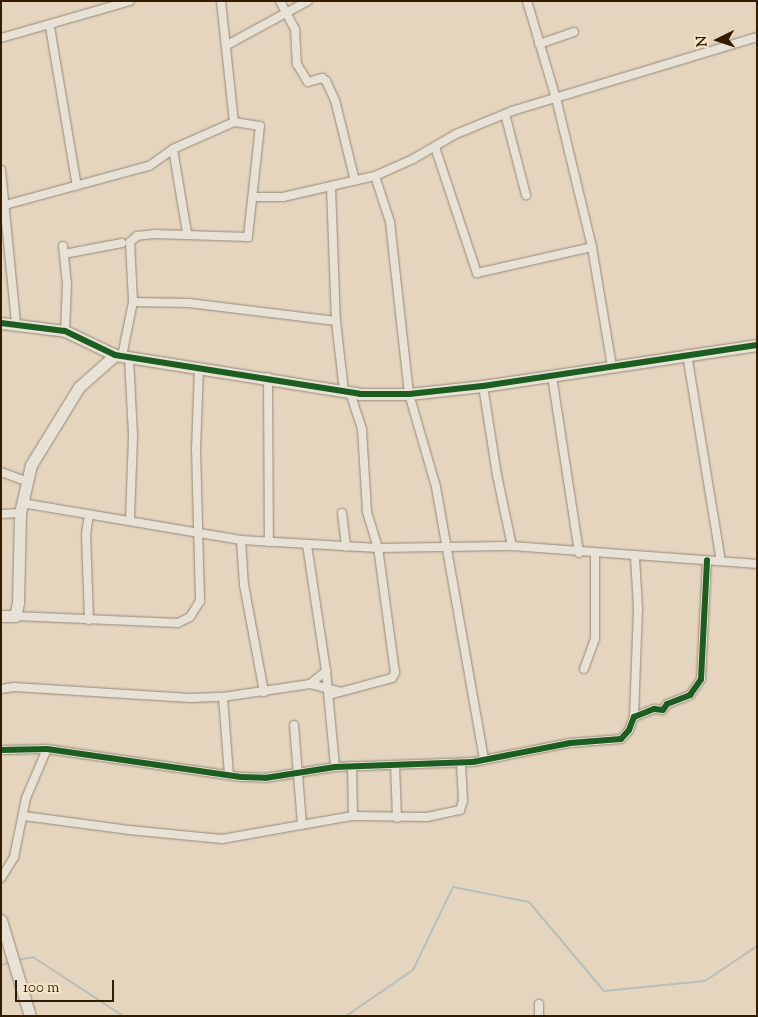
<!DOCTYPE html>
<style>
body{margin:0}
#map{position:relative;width:758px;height:1017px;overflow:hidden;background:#e5d5be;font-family:"Sorts Mill Goudy",serif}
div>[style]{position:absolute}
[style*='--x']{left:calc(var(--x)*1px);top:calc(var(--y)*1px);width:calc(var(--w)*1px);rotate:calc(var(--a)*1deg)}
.stream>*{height:2px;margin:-1px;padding:0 1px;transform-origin:1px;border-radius:1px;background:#b7bfba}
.roads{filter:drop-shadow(0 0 1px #948878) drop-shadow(0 0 1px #948878)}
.street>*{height:8px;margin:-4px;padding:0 4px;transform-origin:4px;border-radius:4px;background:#e8e1d5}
.secondary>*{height:11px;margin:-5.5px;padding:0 5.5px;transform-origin:5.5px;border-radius:5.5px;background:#e8e1d5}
.cycleway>*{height:6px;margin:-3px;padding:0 3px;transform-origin:3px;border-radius:3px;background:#1b5e20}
span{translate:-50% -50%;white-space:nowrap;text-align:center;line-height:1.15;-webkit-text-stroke:4px #f8e6ca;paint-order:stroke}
.frame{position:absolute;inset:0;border:2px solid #331c00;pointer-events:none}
.north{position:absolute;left:693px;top:15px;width:50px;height:50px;-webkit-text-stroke:4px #f8e6ca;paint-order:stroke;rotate:266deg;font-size:14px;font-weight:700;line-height:20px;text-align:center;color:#331c00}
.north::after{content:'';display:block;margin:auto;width:18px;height:22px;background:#331c00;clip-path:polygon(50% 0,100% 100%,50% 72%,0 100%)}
.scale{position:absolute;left:15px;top:980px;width:99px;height:22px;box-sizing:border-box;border:2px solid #331c00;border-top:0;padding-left:6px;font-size:15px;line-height:18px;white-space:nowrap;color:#331c00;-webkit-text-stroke:4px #f8e6ca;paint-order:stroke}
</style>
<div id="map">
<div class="stream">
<div style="--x:18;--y:960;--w:15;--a:-11"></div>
<div style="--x:33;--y:957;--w:108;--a:33.2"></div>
<div style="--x:1;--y:965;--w:8;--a:-14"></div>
<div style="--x:346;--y:1016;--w:81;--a:-34.5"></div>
<div style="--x:413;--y:970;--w:92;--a:-64.3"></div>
<div style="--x:453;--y:887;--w:77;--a:11.2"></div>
<div style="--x:529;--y:902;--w:116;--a:49.9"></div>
<div style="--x:604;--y:991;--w:101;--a:-5.7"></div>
<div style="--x:705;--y:981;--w:63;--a:-33.9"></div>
</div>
<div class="roads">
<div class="street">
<div style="--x:221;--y:1;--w:122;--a:83.9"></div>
<div style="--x:280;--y:1;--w:32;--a:62"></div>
<div style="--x:295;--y:29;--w:35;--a:87"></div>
<div style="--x:297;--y:64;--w:21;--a:59"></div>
<div style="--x:308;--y:82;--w:15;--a:-16"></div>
<div style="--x:322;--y:78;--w:5;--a:37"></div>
<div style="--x:326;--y:81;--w:21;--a:65"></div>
<div style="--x:335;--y:100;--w:83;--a:76.1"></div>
<div style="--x:527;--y:1;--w:101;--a:73.4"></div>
<div style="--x:556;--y:98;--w:153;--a:76.4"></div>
<div style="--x:592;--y:247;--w:122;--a:80.5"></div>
<div style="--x:50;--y:27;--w:161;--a:80.4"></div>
<div style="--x:1;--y:38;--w:134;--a:-16"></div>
<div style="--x:539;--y:44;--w:37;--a:-19"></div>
<div style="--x:227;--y:45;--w:92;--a:-28.5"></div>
<div style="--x:505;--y:114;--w:84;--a:75.5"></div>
<div style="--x:435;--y:147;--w:133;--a:71.6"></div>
<div style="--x:477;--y:273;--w:118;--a:-12.7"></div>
<div style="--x:173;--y:149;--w:85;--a:80.5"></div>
<div style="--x:1;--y:170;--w:155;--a:84.4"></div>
<div style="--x:375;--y:176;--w:48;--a:71.9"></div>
<div style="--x:390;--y:222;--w:173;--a:83.7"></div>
<div style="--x:409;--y:394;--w:97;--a:73.8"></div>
<div style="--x:436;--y:487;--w:277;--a:80"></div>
<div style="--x:331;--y:187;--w:134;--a:87.9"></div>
<div style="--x:336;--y:321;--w:70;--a:83.5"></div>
<div style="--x:254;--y:197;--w:29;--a:0"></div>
<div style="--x:283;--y:197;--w:94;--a:-12.9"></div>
<div style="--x:375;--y:176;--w:42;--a:-24.1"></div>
<div style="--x:413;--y:159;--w:50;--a:-30.2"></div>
<div style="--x:456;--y:134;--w:61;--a:-22.3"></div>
<div style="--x:512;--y:111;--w:256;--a:-16.8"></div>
<div style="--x:5;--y:205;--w:149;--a:-15.2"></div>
<div style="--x:149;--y:166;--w:29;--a:-35"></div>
<div style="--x:173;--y:149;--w:67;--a:-23.9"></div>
<div style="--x:234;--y:122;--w:26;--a:9"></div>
<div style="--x:260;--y:126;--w:112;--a:96.2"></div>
<div style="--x:248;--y:237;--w:93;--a:-178.2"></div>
<div style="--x:155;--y:234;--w:18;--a:174"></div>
<div style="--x:137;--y:236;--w:9;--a:139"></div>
<div style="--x:130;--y:242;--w:60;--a:87.1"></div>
<div style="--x:133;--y:302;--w:55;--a:101.5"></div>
<div style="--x:63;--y:246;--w:37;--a:84"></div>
<div style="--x:67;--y:283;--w:48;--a:92.4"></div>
<div style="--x:64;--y:254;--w:59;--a:-10.7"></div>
<div style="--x:133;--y:302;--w:56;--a:1"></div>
<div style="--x:189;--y:303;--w:148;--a:7"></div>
<div style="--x:687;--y:354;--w:210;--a:80.7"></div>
<div style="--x:129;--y:357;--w:80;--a:87.1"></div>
<div style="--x:133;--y:437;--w:83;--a:92.1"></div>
<div style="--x:552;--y:376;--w:179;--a:81.3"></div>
<div style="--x:268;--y:377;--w:165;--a:89.7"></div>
<div style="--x:483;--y:386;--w:90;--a:81.1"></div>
<div style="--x:497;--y:475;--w:73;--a:78.1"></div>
<div style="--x:1;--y:472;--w:27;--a:20"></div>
<div style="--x:22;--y:503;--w:222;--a:9.6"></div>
<div style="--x:241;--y:540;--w:137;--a:3.3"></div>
<div style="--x:378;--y:548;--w:134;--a:-0.9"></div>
<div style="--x:512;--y:546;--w:246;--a:4.2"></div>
<div style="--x:342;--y:513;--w:34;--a:83"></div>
<div style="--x:1;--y:514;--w:19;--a:-3"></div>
<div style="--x:241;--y:540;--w:45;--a:86.2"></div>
<div style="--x:244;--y:585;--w:109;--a:79.4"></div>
<div style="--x:307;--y:545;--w:127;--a:81.4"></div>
<div style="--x:326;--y:671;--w:96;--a:84.6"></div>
<div style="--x:15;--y:616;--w:163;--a:2.5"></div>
<div style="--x:178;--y:623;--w:13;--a:-27"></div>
<div style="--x:190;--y:617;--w:19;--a:-58"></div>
<div style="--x:200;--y:601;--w:151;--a:-91.5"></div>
<div style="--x:196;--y:450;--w:82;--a:-87.9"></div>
<div style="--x:89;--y:620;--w:86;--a:-92"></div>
<div style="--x:86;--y:534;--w:20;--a:-81"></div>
<div style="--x:584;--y:669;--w:32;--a:-70"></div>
<div style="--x:595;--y:639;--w:84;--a:-90"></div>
<div style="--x:310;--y:684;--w:21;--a:-39"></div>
<div style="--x:1;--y:689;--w:13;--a:-9"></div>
<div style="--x:14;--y:687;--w:176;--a:3.6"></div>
<div style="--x:190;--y:698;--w:33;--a:-2"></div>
<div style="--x:223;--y:697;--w:88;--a:-8.5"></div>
<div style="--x:310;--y:684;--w:30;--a:14"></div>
<div style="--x:329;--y:695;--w:65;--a:-15.1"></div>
<div style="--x:392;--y:678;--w:6;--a:-59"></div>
<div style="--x:395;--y:673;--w:126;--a:-97.7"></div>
<div style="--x:378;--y:548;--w:39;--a:-107"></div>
<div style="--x:367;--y:511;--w:82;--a:-93.5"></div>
<div style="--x:362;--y:429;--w:39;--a:-108"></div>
<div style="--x:223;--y:697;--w:78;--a:85.6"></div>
<div style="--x:634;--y:717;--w:108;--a:-87.9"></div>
<div style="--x:638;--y:609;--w:52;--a:-93.3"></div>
<div style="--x:294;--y:725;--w:100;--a:85.4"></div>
<div style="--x:1;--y:750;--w:46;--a:-1.2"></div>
<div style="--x:47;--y:749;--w:196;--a:8.2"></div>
<div style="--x:241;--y:777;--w:24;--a:2"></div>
<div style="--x:265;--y:778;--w:71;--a:-8.9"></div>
<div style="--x:335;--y:767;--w:138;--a:-2.1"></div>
<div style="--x:473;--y:762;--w:99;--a:-11.1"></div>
<div style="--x:570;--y:743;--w:51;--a:-4.5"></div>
<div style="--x:621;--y:739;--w:12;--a:-48"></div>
<div style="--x:629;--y:730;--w:14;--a:-69"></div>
<div style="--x:634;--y:717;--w:22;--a:-22"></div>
<div style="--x:654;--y:709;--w:9;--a:6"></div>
<div style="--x:663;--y:710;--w:7;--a:-56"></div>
<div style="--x:667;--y:704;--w:25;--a:-21"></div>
<div style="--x:690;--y:695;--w:19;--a:-55"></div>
<div style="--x:701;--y:679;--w:119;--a:-87.1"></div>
<div style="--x:395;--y:765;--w:53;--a:87.8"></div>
<div style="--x:352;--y:766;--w:50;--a:88.9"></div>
<div style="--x:24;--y:816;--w:106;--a:7.6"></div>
<div style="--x:129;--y:830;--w:93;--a:5.5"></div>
<div style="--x:222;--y:839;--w:133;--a:-10"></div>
<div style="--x:353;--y:816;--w:74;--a:0.8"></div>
<div style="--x:427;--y:817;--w:34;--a:-12"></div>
<div style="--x:460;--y:810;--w:9;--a:-72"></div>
<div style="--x:463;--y:801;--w:37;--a:-93"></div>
<div style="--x:1;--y:878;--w:25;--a:-58"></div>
<div style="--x:14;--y:857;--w:60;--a:-78.5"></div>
<div style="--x:26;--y:798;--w:53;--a:-66.8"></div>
<div style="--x:539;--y:1004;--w:12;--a:90"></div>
</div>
<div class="secondary">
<div style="--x:1;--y:323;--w:64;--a:7.1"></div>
<div style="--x:65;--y:331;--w:55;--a:25.6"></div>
<div style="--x:115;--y:355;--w:248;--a:9"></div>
<div style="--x:360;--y:394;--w:49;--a:0"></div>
<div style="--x:409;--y:394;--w:74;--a:-6.2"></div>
<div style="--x:483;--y:386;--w:277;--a:-8.5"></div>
<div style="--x:1;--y:616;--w:14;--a:0"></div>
<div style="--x:15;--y:616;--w:13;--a:-77"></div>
<div style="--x:18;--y:603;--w:90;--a:-88.7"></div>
<div style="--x:20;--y:513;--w:49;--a:-77.1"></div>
<div style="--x:31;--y:465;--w:92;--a:-58.4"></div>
<div style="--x:79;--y:387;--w:48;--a:-41.6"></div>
<div style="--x:1;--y:920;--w:100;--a:73.2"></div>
</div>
</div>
<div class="cycleway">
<div style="--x:1;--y:323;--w:64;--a:7.1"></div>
<div style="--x:65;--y:331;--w:55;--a:25.6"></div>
<div style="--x:115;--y:355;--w:248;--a:9"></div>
<div style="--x:360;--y:394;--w:49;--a:0"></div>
<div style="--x:409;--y:394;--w:74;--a:-6.2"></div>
<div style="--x:483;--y:386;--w:277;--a:-8.5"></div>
<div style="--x:1;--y:750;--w:46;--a:-1.2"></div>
<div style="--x:47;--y:749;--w:196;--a:8.2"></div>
<div style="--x:241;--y:777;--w:24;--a:2"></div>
<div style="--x:265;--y:778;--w:71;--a:-8.9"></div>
<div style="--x:335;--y:767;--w:138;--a:-2.1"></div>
<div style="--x:473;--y:762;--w:99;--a:-11.1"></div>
<div style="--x:570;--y:743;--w:51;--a:-4.5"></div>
<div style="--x:621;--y:739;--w:12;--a:-48"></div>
<div style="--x:629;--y:730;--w:14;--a:-69"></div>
<div style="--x:634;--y:717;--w:22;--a:-22"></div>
<div style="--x:654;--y:709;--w:9;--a:6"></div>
<div style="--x:663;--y:710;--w:7;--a:-56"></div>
<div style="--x:667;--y:704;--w:25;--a:-21"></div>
<div style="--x:690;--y:695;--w:19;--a:-55"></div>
<div style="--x:701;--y:679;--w:119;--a:-87.1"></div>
</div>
<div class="frame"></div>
<div class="north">N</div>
<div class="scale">100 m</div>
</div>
